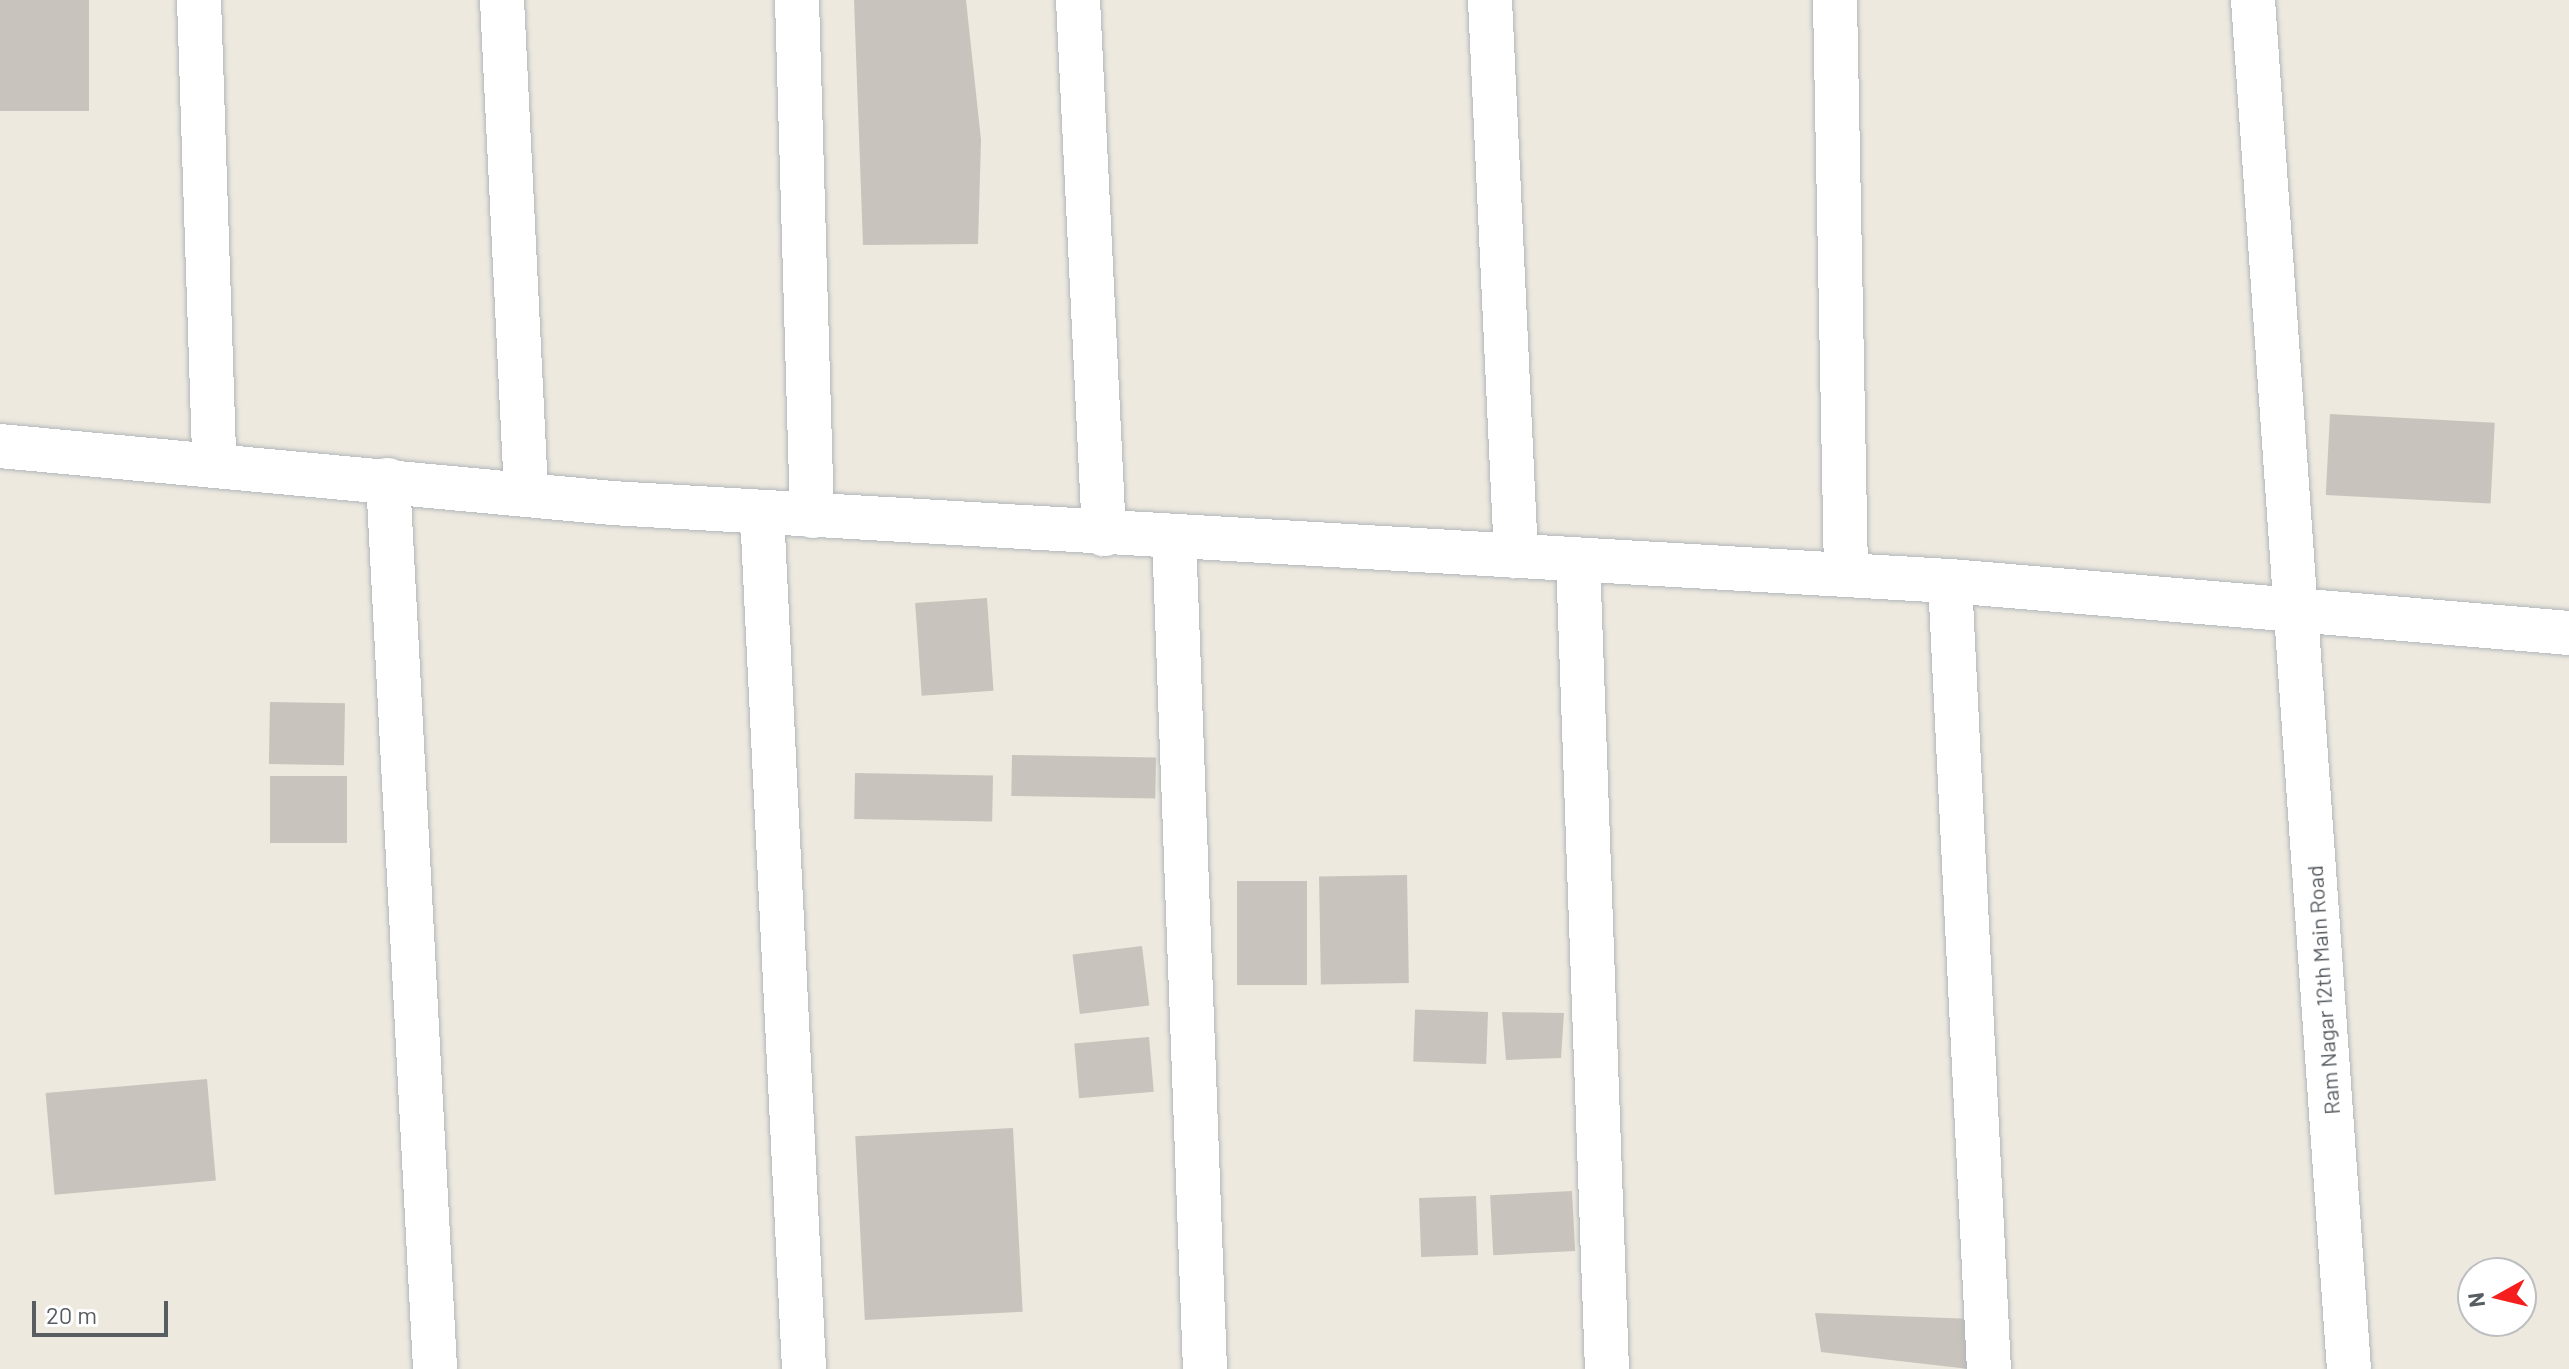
<!DOCTYPE html>
<style>
body{margin:0}
#map{position:relative;width:2569px;height:1369px;overflow:hidden;background:#ede9df;font-family:Barlow,sans-serif}
div>[style]{position:absolute}
[style*='--x']{left:calc(var(--x)*1px);top:calc(var(--y)*1px);width:calc(var(--w)*1px);rotate:calc(var(--a)*1deg)}
.building>*{inset:0;background:#c8c3bc;transform-origin:0 0}
.roads{filter:drop-shadow(0 0 2px #b2b7bb) drop-shadow(0 0 2px #b2b7bb)}
.minor>*{height:44px;margin:-22px;padding:0 22px;transform-origin:22px;border-radius:22px;background:#fff}
span{translate:-50% -50%;white-space:nowrap;text-align:center;line-height:1.15;-webkit-text-stroke:6px #fff;paint-order:stroke}
.street-label{font-size:22px;color:#585d62}
.north{position:absolute;left:2457px;top:1257px;width:80px;height:80px;box-sizing:border-box;background:#fff;border:2px solid #bcbec0;border-radius:50%;rotate:262deg;font-size:22px;font-weight:700;line-height:32px;text-align:center;color:#585d62}
.north::after{content:'';display:block;margin:auto;width:28px;height:36px;background:#f61e1c;clip-path:polygon(50% 0,100% 100%,50% 72%,0 100%)}
.scale{position:absolute;left:32px;top:1301px;width:136px;height:36px;box-sizing:border-box;border:4px solid #585d62;border-top:0;padding-left:10px;font-size:24px;line-height:28px;white-space:nowrap;color:#585d62;-webkit-text-stroke:6px #fff;paint-order:stroke}
</style>
<div id="map">
<div class="building">
<div style="left:0;top:0;width:89px;height:111px"></div>
<div style="clip-path:polygon(854px 0,966px 0,981px 140px,978px 244px,863px 245px)"></div>
<div style="left:2330px;top:414px;width:165px;height:81px;rotate:3deg"></div>
<div style="left:987px;top:598px;width:93px;height:72px;rotate:86deg"></div>
<div style="left:270px;top:702px;width:75px;height:62px;rotate:1deg"></div>
<div style="left:1012px;top:755px;width:144px;height:41px;rotate:1deg"></div>
<div style="left:855px;top:773px;width:138px;height:46px;rotate:1deg"></div>
<div style="left:270px;top:776px;width:77px;height:67px"></div>
<div style="left:1407px;top:875px;width:108px;height:88px;rotate:89deg"></div>
<div style="left:1237px;top:881px;width:70px;height:104px"></div>
<div style="left:1142px;top:946px;width:60px;height:70px;rotate:83deg"></div>
<div style="left:1488px;top:1012px;width:52px;height:73px;rotate:92deg"></div>
<div style="clip-path:polygon(1502px 1012px,1564px 1013px,1561px 1058px,1506px 1060px)"></div>
<div style="left:1149px;top:1037px;width:55px;height:75px;rotate:85deg"></div>
<div style="left:207px;top:1079px;width:102px;height:162px;rotate:85deg"></div>
<div style="left:1013px;top:1128px;width:184px;height:158px;rotate:87deg"></div>
<div style="left:1572px;top:1191px;width:60px;height:82px;rotate:87deg"></div>
<div style="left:1476px;top:1196px;width:59px;height:57px;rotate:88deg"></div>
<div style="clip-path:polygon(1815px 1313px,1974px 1319px,1969px 1369px,1821px 1352px)"></div>
</div>
<div class="roads">
<div class="minor">
<div style="--x:199;--y:0;--w:461;--a:88.1"></div>
<div style="--x:502;--y:0;--w:493;--a:87.2"></div>
<div style="--x:797;--y:0;--w:516;--a:88.33"></div>
<div style="--x:1078;--y:0;--w:535;--a:87.21"></div>
<div style="--x:1490;--y:0;--w:557;--a:87.32"></div>
<div style="--x:1835;--y:0;--w:575;--a:88.9"></div>
<div style="--x:2253;--y:0;--w:1372;--a:85.99"></div>
<div style="--x:0;--y:446;--w:615;--a:5.32"></div>
<div style="--x:612;--y:503;--w:1340;--a:3.34"></div>
<div style="--x:1950;--y:581;--w:621;--a:4.8"></div>
<div style="--x:388;--y:480;--w:890;--a:86.97"></div>
<div style="--x:762;--y:513;--w:857;--a:87.19"></div>
<div style="--x:1174;--y:536;--w:834;--a:87.87"></div>
<div style="--x:1578;--y:560;--w:810;--a:87.95"></div>
<div style="--x:1950;--y:581;--w:789;--a:87.17"></div>
</div>
</div>
<div class="street-label">
<span style="left:2323px;top:990px;rotate:-94deg">Ram Nagar 12th Main Road</span>
</div>
<div class="north">N</div>
<div class="scale">20 m</div>
</div>
